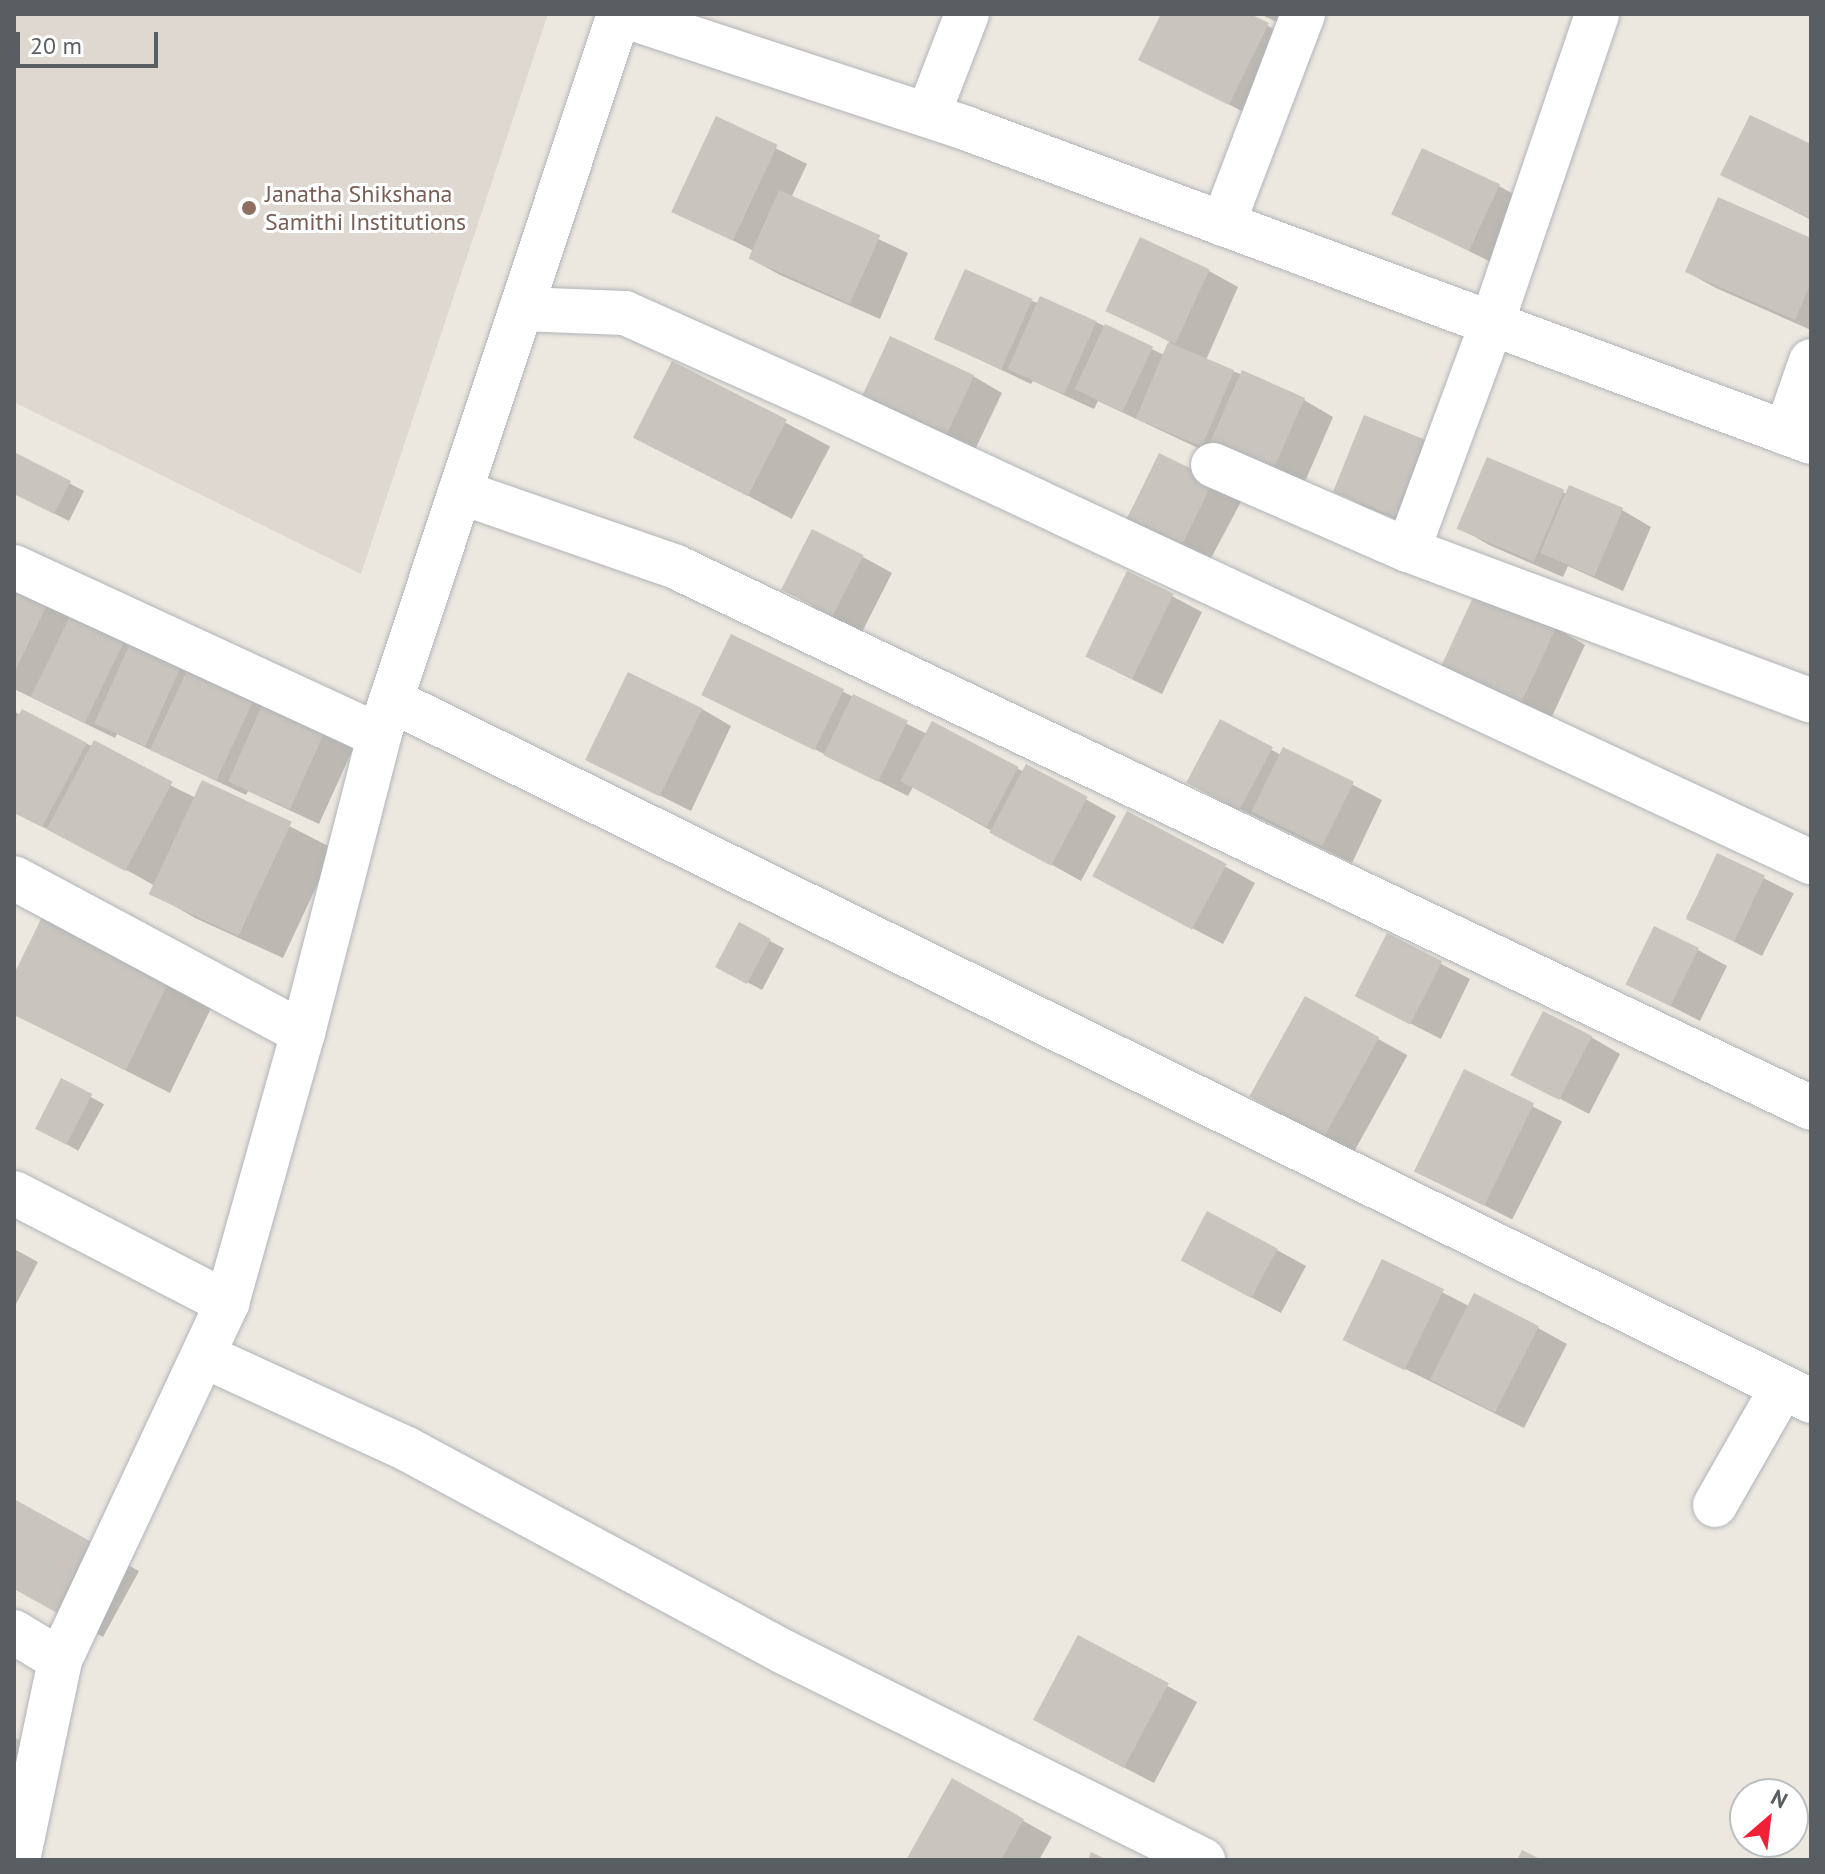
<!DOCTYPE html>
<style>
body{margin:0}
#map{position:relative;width:1825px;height:1874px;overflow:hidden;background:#ece7df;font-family:"PT Sans",sans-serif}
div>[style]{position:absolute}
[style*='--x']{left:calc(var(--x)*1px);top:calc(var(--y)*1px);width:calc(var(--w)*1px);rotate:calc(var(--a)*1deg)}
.education>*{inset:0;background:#ded8d0}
.shadow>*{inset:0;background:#0003;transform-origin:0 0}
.building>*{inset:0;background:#c9c4be;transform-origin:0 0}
.roads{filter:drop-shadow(0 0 2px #b0b4b8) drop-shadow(0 0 2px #b0b4b8)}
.minor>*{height:44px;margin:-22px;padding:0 22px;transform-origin:22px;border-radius:22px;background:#fff}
.dots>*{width:22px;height:22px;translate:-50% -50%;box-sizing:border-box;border:4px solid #fff;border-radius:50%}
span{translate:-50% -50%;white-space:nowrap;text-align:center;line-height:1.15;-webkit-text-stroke:6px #fff;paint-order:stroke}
.education-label{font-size:24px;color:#785e54}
.left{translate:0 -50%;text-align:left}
.frame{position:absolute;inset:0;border:16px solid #585e61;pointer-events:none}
.north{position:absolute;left:1729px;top:1778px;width:80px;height:80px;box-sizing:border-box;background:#fff;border:2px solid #bcbfc0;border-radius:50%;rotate:28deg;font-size:22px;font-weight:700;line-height:32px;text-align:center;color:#585e61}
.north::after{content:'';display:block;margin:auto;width:28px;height:36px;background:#f02137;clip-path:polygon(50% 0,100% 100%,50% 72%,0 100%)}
.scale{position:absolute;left:16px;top:32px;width:142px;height:36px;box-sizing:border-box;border:4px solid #585e61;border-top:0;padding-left:10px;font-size:24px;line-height:28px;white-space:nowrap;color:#585e61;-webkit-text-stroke:6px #fff;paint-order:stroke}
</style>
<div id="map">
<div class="education">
<div style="clip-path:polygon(14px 14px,548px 14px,361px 574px,14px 402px)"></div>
</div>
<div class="shadow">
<div style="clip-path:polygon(1163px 14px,1246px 14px,1297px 42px,1259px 120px,1141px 59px)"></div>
<div style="clip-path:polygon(1260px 14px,1296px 14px,1289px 28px)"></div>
<div style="clip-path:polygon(717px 119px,807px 164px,791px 198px,908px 253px,880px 319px,780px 275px,751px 259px,754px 251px,676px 212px)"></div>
<div style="clip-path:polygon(1811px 146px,1811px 220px,1723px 174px)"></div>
<div style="clip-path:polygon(1499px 186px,1528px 202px,1499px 266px,1394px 214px)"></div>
<div style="clip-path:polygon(1811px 240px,1811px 330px,1716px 288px,1687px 272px)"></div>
<div style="clip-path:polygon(1209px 271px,1238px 287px,1206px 360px,1304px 400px,1333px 417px,1303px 486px,1228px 462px,1098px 401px,1094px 409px,1033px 381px,1031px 384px,936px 339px,1032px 301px,1096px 322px,1164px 355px,1170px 342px,1110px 311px)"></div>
<div style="left:673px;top:363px;width:178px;height:82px;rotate:28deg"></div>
<div style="clip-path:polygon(973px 376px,1002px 393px,972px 456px,891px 418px)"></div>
<div style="clip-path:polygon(1430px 444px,1431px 533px,1365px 507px,1336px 491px)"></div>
<div style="clip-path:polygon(17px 456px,84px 491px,69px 521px,14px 493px)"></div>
<div style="left:1160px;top:456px;width:93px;height:72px;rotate:28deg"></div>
<div style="clip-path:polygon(1489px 460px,1567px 494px,1622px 510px,1651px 527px,1623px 591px,1568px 566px,1563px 577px,1489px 545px,1460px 528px)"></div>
<div style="clip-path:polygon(863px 557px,892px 573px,862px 632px,812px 606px)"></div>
<div style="clip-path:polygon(1128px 573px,1202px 612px,1162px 694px,1117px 672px)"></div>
<div style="clip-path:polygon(14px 582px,130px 646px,324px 732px,353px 749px,319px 824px,248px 791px,246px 795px,117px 734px,115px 738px,14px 689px)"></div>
<div style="clip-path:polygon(1556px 628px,1585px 645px,1548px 725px,1470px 688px)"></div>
<div style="clip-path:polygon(732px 636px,927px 734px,933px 723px,1024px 772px,1027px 767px,1116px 816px,1081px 881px,913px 787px,908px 796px,705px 694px)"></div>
<div style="clip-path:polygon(702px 709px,731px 726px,691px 811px,589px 760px)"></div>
<div style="clip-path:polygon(14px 711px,21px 716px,23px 712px,196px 798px,203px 782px,334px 849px,283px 958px,195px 918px,152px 893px,155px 886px,134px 874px,14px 812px)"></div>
<div style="clip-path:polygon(1221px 722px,1281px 755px,1284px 749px,1382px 800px,1352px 863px,1219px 799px)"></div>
<div style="clip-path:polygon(1128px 813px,1255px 883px,1223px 944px,1124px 893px)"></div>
<div style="left:1718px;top:855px;width:85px;height:70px;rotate:27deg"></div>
<div style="clip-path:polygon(46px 913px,215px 1000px,170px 1093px,14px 1014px,14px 978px)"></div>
<div style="left:740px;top:925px;width:50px;height:47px;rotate:28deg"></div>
<div style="clip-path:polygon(1388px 936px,1470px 979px,1441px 1039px,1388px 1012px)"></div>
<div style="clip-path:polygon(1698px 950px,1727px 966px,1700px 1021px,1628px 984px)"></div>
<div style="left:1306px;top:999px;width:116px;height:112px;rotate:29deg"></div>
<div style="clip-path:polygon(1591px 1037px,1620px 1054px,1589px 1114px,1513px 1074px)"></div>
<div style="left:1465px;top:1072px;width:109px;height:110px;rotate:27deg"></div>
<div style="left:62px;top:1081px;width:48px;height:53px;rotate:29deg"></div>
<div style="clip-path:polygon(14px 1249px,38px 1262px,14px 1308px)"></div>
<div style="clip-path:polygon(1277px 1250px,1306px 1266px,1281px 1313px,1213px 1277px)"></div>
<div style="clip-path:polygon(1383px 1262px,1469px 1306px,1538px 1328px,1567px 1344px,1524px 1428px,1345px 1339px)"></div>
<div style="clip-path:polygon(14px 1501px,139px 1571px,103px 1637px,14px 1588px)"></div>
<div style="clip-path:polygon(1079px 1638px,1197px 1702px,1154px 1783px,1064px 1736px)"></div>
<div style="clip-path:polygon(953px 1781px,1052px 1837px,1039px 1860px,909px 1860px)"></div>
</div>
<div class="building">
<div style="clip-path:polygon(1161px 14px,1250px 14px,1269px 23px,1229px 105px,1138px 60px)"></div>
<div style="clip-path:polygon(1750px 115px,1811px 144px,1811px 219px,1720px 175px)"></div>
<div style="left:716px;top:116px;width:68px;height:106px;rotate:25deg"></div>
<div style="left:1422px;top:148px;width:86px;height:73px;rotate:25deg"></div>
<div style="left:779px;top:190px;width:111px;height:75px;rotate:24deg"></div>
<div style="clip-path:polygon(1718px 197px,1811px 238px,1811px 283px,1795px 320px,1685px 272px)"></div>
<div style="left:1140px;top:237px;width:77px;height:82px;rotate:25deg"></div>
<div style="left:965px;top:269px;width:74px;height:77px;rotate:24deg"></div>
<div style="left:1040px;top:296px;width:62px;height:80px;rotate:24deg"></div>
<div style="left:1105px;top:324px;width:53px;height:72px;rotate:25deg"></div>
<div style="left:890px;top:336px;width:93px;height:73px;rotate:25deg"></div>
<div style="left:1168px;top:342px;width:72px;height:83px;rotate:23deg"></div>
<div style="left:672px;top:361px;width:129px;height:86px;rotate:27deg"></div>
<div style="left:1242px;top:370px;width:69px;height:81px;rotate:24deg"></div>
<div style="left:1364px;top:415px;width:72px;height:83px;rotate:22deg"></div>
<div style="clip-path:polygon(16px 453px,71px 481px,54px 514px,14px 494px)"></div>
<div style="left:1159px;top:453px;width:61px;height:76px;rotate:26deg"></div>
<div style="left:1487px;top:457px;width:84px;height:78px;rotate:23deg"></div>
<div style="left:1569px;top:485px;width:59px;height:74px;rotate:23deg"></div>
<div style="left:812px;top:529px;width:58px;height:68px;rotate:27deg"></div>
<div style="left:1127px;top:571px;width:52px;height:95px;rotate:26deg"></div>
<div style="clip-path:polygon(14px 580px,51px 597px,14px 673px)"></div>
<div style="left:1477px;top:589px;width:88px;height:92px;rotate:25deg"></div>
<div style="left:71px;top:614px;width:60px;height:92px;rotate:26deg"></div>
<div style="left:731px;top:634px;width:126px;height:68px;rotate:26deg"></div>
<div style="left:130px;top:643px;width:56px;height:88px;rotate:24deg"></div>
<div style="left:191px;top:662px;width:73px;height:97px;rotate:25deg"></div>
<div style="left:628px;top:672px;width:83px;height:98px;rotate:26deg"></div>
<div style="left:853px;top:694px;width:61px;height:68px;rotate:26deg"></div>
<div style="left:263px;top:703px;width:68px;height:86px;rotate:24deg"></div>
<div style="clip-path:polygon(22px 709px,87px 743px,42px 827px,14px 813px,14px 724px)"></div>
<div style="left:1220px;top:719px;width:60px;height:72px;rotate:28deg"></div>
<div style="left:932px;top:721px;width:98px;height:68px;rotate:28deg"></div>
<div style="left:94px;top:740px;width:89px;height:101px;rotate:28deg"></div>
<div style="left:1283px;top:747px;width:79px;height:72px;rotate:26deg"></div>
<div style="left:1026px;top:764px;width:70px;height:78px;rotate:28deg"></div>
<div style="left:202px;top:780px;width:99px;height:126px;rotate:25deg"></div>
<div style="left:1127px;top:811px;width:113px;height:74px;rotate:28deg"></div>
<div style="left:1717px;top:853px;width:53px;height:73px;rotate:25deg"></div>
<div style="clip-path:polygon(45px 911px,173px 973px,126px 1070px,14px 1015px,14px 974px)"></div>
<div style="left:739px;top:922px;width:36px;height:51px;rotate:28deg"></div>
<div style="left:1654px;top:926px;width:50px;height:65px;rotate:26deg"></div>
<div style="left:1387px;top:933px;width:62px;height:71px;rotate:27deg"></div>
<div style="left:1305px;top:996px;width:85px;height:115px;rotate:29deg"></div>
<div style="left:1543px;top:1011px;width:55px;height:72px;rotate:27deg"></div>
<div style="left:1464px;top:1069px;width:78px;height:114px;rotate:26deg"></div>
<div style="left:61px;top:1078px;width:35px;height:57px;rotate:27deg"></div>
<div style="left:1207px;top:1211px;width:80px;height:56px;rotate:28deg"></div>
<div style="left:1382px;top:1259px;width:69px;height:90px;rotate:26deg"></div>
<div style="left:1474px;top:1293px;width:73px;height:97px;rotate:27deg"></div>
<div style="clip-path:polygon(14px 1499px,97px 1545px,59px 1614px,14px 1589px)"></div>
<div style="left:1078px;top:1635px;width:103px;height:96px;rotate:28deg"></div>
<div style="clip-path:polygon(14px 1737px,25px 1744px,14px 1764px)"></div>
<div style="clip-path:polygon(952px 1778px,1024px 1819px,1001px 1860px,906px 1860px)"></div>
<div style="clip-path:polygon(1522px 1850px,1542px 1860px,1517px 1860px)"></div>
<div style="clip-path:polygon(1091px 1852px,1107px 1860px,1088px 1860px)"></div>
</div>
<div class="roads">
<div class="minor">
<div style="--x:619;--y:14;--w:367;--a:18.2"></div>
<div style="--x:968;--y:129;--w:899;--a:20.37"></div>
<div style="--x:928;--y:115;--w:108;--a:-68.9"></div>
<div style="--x:1223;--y:224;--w:225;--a:-69.1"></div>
<div style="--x:521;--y:309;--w:104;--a:2.2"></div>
<div style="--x:625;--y:313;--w:220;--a:24.1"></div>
<div style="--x:826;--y:403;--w:1087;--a:24.99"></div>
<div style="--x:1786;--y:433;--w:76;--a:-70.9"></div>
<div style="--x:1213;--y:465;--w:213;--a:23.6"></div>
<div style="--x:1408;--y:550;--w:430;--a:20.5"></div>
<div style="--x:460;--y:492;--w:229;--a:19.1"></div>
<div style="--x:676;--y:567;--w:1257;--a:25.48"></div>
<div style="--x:1408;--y:550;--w:242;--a:-69.7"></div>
<div style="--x:1492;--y:323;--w:326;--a:-71.2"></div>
<div style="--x:14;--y:567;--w:402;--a:24.8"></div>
<div style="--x:391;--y:700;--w:1584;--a:26.27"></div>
<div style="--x:14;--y:878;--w:328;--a:28.2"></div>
<div style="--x:14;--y:1193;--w:240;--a:27.3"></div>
<div style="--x:204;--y:1356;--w:223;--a:24.6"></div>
<div style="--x:407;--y:1449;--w:428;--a:28.3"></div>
<div style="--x:784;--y:1652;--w:468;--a:26.4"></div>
<div style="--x:1715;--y:1505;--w:135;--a:-60.2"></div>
<div style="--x:14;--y:1632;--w:54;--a:31.3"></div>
<div style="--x:18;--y:1860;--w:204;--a:-78.1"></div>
<div style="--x:60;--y:1660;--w:394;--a:-64.9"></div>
<div style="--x:227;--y:1303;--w:280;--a:-74.3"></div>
<div style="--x:303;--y:1033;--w:307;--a:-75.6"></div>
<div style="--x:379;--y:736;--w:761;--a:-71.61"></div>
</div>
</div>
<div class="dots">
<div style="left:249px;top:208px;background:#8d6e63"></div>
</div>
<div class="education-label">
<span class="left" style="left:265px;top:208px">Janatha Shikshana<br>Samithi Institutions</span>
</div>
<div class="frame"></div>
<div class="north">N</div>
<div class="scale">20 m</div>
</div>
